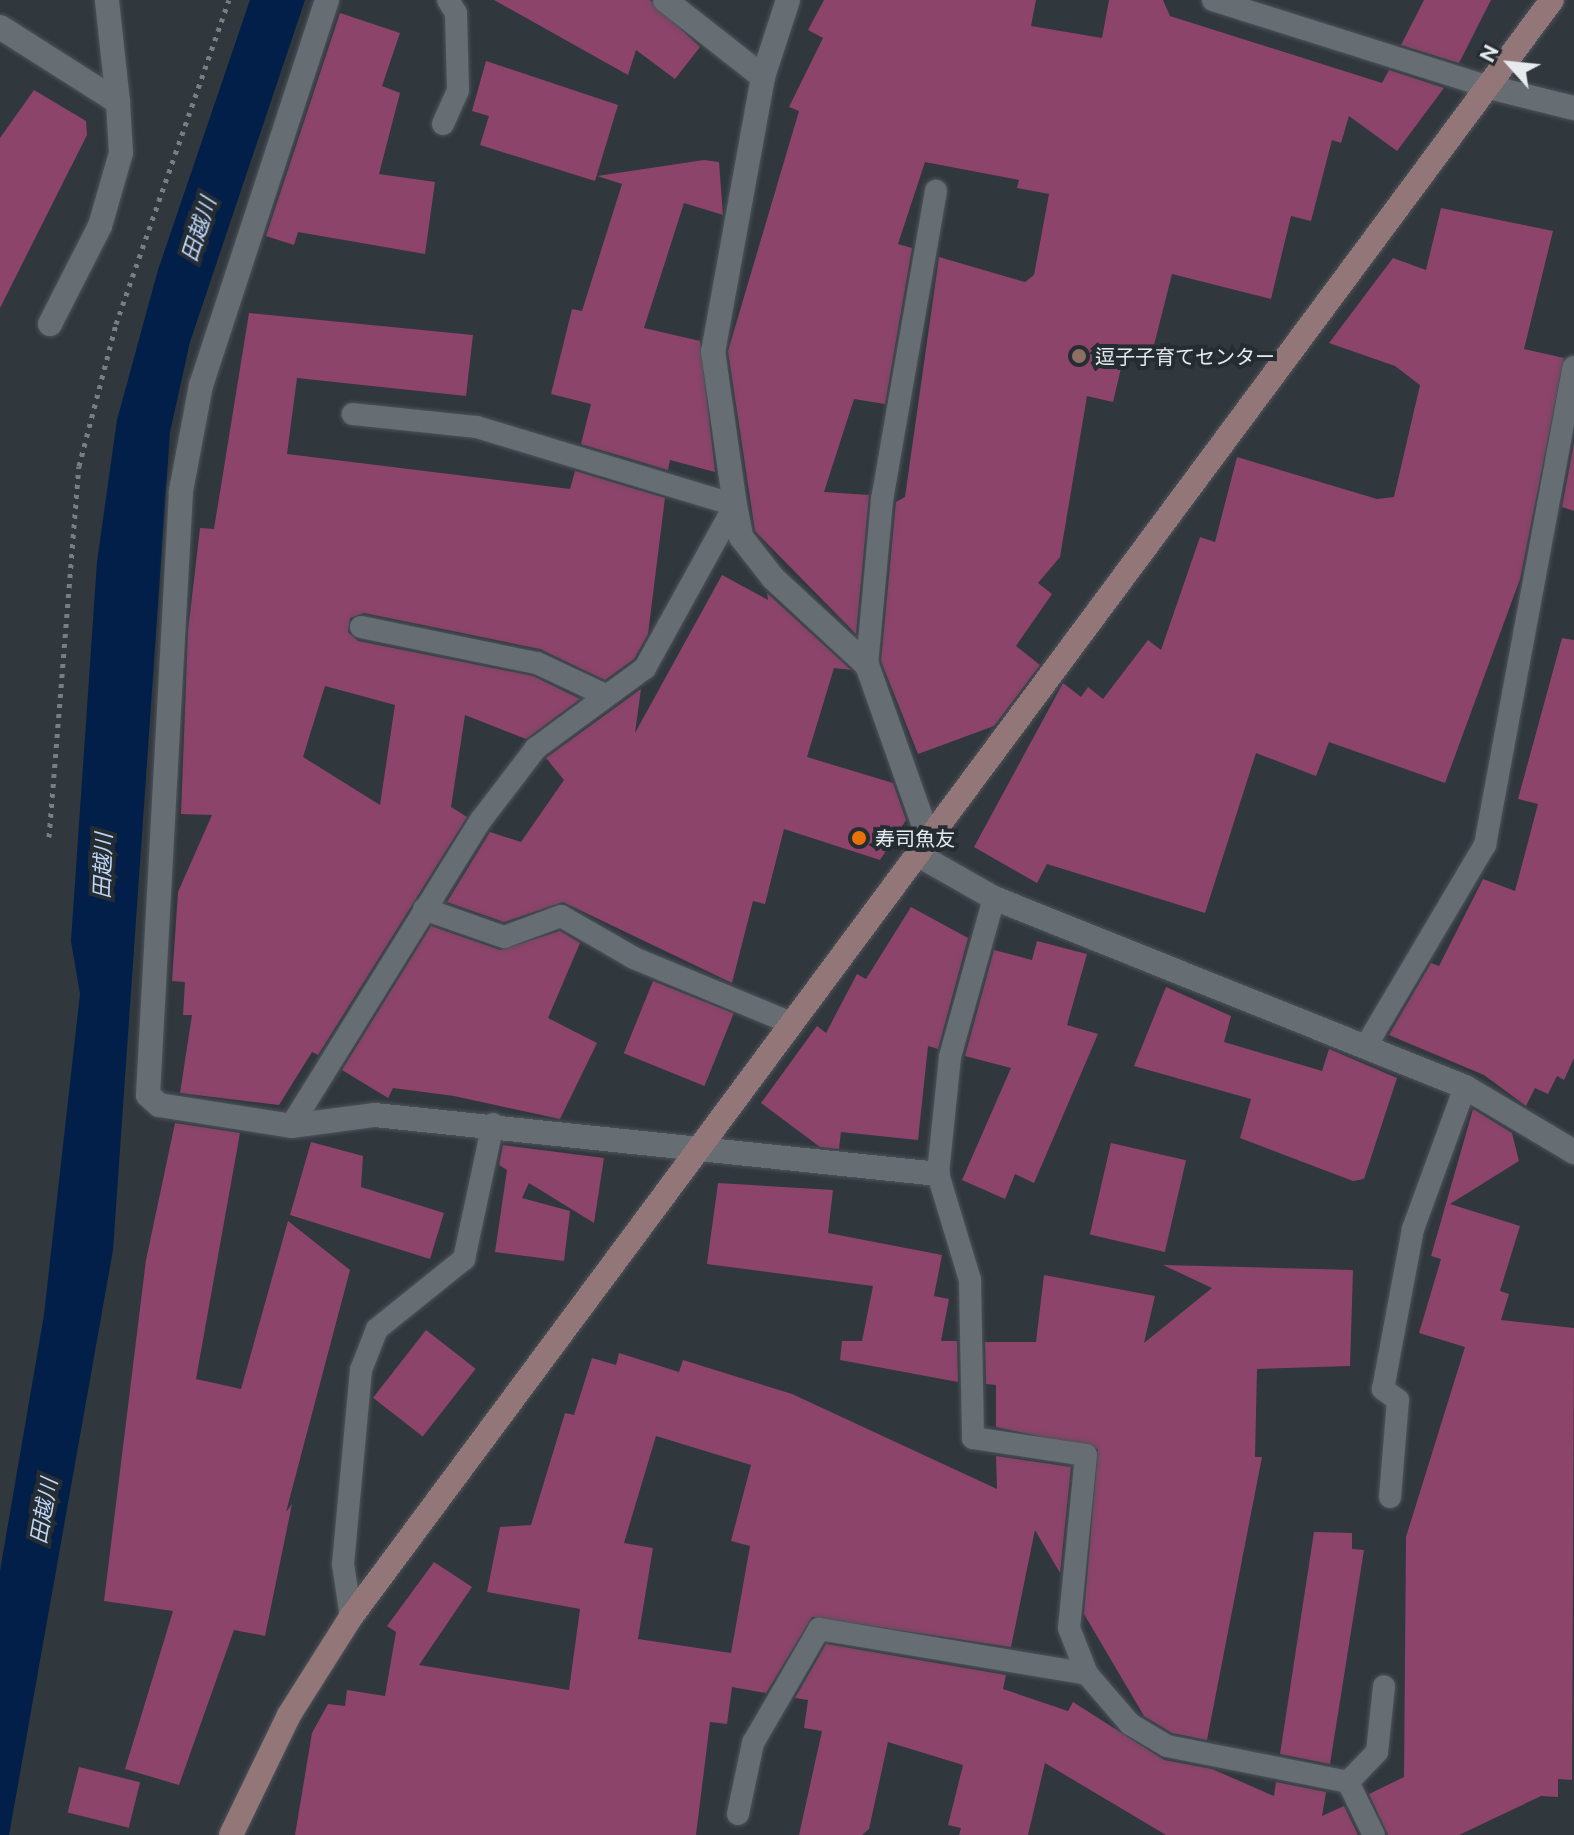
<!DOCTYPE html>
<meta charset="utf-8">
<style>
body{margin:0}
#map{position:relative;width:1574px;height:1835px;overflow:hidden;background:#30373d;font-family:Ubuntu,"Noto Sans JP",sans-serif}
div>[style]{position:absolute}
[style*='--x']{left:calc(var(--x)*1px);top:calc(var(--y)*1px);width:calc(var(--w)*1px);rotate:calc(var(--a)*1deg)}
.water>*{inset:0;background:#011f48}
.building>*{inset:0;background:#8c446a;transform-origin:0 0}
.path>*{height:5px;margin-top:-2.5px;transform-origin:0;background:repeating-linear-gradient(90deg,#787e83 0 4px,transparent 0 10px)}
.roads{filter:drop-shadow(0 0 2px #4e5359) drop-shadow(0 0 2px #4e5359)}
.lane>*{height:22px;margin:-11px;padding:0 11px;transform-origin:11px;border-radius:11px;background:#666e74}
.street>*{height:24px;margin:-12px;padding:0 12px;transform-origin:12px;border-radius:12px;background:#666e74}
.secondary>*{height:24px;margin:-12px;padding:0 12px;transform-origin:12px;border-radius:12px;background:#937678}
.dots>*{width:22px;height:22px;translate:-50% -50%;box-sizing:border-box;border:4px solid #262d32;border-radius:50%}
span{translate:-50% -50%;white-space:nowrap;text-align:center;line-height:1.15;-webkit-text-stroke:8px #262d32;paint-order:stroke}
.poi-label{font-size:20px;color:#e6ebee}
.left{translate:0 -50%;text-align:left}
.water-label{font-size:22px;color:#bed6f9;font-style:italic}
.north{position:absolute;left:1470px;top:24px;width:80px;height:80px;-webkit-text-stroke:6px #262d32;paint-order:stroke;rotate:297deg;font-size:22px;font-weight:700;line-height:32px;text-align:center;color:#e6ebee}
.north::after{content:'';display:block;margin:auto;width:28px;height:36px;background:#e6ebee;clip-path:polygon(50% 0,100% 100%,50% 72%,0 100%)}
</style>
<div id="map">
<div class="water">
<div style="clip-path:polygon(250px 0,305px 0,190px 342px,170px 432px,113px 1250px,9px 1835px,0 1835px,0 1571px,44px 1315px,80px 994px,71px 941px,97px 562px,117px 420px,158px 270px)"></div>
</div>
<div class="building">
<div style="clip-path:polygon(494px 0,650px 0,700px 47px,675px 79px,636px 50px,628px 75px)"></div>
<div style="clip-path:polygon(824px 0,1036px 0,1031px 26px,1102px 38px,1109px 0,1163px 0,1170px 16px,1382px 83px,1389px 70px,1444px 88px,1397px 151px,1349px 116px,1341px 143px,1332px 140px,1311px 221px,1291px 216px,1271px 299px,1172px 274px,1152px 353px,1126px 347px,1113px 402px,1087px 396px,1060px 557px,1038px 583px,1052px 594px,1016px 646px,1040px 665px,994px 726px,918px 754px,881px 661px,896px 502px,905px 497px,939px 257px,1025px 282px,1034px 275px,1049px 194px,1017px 188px,1019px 180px,925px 162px,898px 244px,912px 248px,885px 404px,854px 399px,824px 492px,869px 495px,856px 634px,755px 531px,728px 351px,799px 111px,789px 107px,823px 38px,808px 30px)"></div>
<div style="clip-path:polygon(1424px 0,1491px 0,1459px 63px,1401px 45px)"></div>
<div style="clip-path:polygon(340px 13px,400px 33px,382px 86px,400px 93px,379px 174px,435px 182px,425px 254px,298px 232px,294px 245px,266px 236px)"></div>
<div style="clip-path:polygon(486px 61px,618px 105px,595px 181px,480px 145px,489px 116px,472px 111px)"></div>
<div style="clip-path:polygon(34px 90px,86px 121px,87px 135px,0 308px,0 138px)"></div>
<div style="clip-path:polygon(704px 160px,719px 162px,723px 215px,684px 203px,644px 328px,700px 341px,715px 472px,670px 460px,668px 470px,581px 444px,591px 404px,551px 394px,572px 309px,582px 311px,622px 184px,597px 176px)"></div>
<div style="clip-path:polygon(1441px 208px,1553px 231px,1524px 349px,1564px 358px,1520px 579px,1445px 783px,1329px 742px,1316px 776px,1256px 753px,1205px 913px,1047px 864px,1037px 883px,974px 847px,1063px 683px,1081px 697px,1088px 687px,1103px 699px,1148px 640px,1161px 650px,1200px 537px,1215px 542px,1237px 457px,1377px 499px,1394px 497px,1420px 385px,1395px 366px,1329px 343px,1393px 258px,1426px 270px)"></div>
<div style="clip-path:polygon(evenodd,249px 313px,473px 335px,466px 396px,297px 378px,287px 454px,570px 489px,575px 471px,665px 498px,648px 634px,634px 659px,605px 680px,540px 649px,364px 613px,350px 618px,348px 632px,358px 641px,533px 676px,580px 699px,526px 739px,465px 715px,451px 807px,467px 817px,318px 1055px,312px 1052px,279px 1105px,180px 1093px,192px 1015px,183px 1015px,185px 982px,172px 981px,178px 892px,212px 815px,181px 814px,188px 631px,200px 528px,214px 529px,249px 313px,325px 686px,395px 705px,380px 805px,303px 757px,325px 686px)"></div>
<div style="clip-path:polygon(1574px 443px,1574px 511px,1562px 507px)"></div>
<div style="clip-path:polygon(722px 575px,768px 600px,767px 593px,851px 670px,834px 668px,807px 757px,893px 783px,906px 820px,880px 860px,784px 829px,765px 904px,753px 901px,732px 983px,563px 902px,504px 922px,447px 902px,490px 832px,521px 842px,564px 780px,546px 758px,641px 689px,635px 733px)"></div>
<div style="clip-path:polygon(1562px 638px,1574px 640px,1574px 1058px,1564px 1080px,1557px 1076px,1548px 1094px,1535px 1088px,1526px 1106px,1484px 1075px,1389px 1035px,1431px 963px,1439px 966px,1483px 879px,1515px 891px,1538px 804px,1518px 799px)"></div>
<div style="clip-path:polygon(911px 907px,968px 938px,938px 1049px,928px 1046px,918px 1140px,841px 1132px,839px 1149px,820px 1147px,761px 1103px,817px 1026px,826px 1033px,857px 974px,866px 979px)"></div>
<div style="clip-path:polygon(431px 926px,500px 950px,560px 931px,580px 943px,548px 1018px,597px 1043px,560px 1119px,454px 1096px,393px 1088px,388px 1098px,342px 1070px)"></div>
<div style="clip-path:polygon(1037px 941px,1087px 954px,1067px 1025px,1098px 1034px,1034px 1183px,1015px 1174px,1005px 1199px,962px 1180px,1011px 1068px,965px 1056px,994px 950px,1032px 960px)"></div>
<div style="left:653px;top:981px;width:87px;height:78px;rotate:22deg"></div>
<div style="clip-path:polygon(1166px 987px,1231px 1016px,1224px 1042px,1322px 1071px,1329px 1049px,1397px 1078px,1364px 1179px,1353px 1181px,1240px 1138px,1251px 1099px,1134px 1066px)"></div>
<div style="clip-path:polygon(1473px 1109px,1512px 1133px,1519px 1161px,1450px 1204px,1520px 1226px,1500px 1291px,1509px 1294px,1501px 1320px,1574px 1328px,1572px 1780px,1558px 1779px,1558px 1797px,1541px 1796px,1459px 1835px,1388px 1835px,1369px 1794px,1404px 1777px,1406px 1537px,1465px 1347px,1419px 1333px,1441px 1259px,1431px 1256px)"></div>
<div style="clip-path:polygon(175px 1123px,240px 1133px,196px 1379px,241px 1389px,288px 1221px,350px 1270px,286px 1512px,292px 1504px,265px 1636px,234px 1630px,179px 1785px,125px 1769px,173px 1611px,104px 1601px,146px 1260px)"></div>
<div style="clip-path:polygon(311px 1142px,363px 1156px,361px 1187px,444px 1213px,430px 1259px,290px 1215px)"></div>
<div style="left:1111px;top:1143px;width:77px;height:94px;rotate:13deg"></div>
<div style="clip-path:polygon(503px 1145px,604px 1158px,594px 1223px,529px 1183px,522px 1198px,570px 1211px,564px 1261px,495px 1252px,507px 1170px,499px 1165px)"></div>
<div style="clip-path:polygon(718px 1183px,833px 1190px,828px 1233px,942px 1255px,934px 1296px,949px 1299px,941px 1341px,957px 1341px,958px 1382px,840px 1360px,842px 1341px,862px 1341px,873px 1286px,707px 1264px)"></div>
<div style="clip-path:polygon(1163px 1265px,1353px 1270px,1350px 1366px,1257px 1369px,1255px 1457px,1262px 1457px,1207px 1740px,1172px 1733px,1144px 1716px,1084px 1614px,1098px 1449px,996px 1427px,996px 1385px,986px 1384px,985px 1342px,1036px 1342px,1044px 1275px,1155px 1296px,1144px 1343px,1212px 1288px)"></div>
<div style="left:426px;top:1330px;width:63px;height:86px;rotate:38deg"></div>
<div style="clip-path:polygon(evenodd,619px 1353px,679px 1372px,683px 1360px,792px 1394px,997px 1489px,996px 1456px,1071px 1467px,1060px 1573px,1035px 1530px,1011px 1647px,812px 1617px,766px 1693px,732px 1687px,727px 1724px,710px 1722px,696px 1835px,295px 1835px,312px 1733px,328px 1704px,345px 1706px,347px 1690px,385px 1696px,396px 1632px,387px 1626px,434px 1562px,472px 1587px,419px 1665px,569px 1690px,580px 1609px,487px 1592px,500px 1527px,531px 1525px,565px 1413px,574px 1415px,592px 1358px,616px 1365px,619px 1353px,656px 1436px,751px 1465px,731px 1541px,750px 1546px,731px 1653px,638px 1639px,653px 1548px,624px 1543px,656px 1436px)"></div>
<div style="clip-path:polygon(1314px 1532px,1352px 1533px,1352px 1549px,1364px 1550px,1330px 1764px,1280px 1754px)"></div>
<div style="clip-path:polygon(826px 1644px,1006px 1675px,1003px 1689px,1068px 1711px,1073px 1702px,1164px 1760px,1212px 1769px,1274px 1796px,1276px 1782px,1326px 1792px,1322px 1816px,1344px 1806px,1358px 1835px,1166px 1835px,1045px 1763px,1028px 1835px,959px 1835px,961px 1828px,948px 1825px,963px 1765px,888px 1742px,869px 1829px,862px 1835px,799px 1835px,822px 1731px,804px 1728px,808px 1700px,795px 1698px)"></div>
<div style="left:79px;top:1767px;width:63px;height:47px;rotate:14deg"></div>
</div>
<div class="path">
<div style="--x:49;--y:837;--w:372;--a:-85.4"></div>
<div style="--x:79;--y:466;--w:147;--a:-75.4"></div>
<div style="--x:116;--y:324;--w:343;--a:-70.8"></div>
</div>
<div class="roads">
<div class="lane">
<div style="--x:1213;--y:0;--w:289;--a:17.5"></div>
<div style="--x:443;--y:124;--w:37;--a:-66"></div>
<div style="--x:458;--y:90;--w:77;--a:-91.5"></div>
<div style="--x:456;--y:13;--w:15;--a:-122"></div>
<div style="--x:361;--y:627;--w:180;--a:11.6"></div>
<div style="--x:537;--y:663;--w:77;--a:25.2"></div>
<div style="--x:867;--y:665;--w:166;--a:-84.8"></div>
<div style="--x:882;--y:500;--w:314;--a:-80.1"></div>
<div style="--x:994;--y:898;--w:165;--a:105.5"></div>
<div style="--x:950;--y:1057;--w:118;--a:95.9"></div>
<div style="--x:938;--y:1174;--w:111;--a:73.2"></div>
<div style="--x:970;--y:1280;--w:158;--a:88.9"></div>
<div style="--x:973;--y:1438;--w:114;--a:8.6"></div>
<div style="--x:1086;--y:1455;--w:174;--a:95.6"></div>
<div style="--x:1069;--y:1628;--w:49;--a:68.6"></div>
<div style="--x:1087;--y:1674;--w:66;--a:49.3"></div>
<div style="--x:1130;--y:1724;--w:43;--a:30.7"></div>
<div style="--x:1167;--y:1746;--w:185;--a:11.2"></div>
<div style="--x:1348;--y:1782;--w:59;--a:63.9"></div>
<div style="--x:424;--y:909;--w:85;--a:19.3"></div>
<div style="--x:504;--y:937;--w:61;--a:-20.2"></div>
<div style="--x:561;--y:916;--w:84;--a:29.9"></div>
<div style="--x:634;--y:958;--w:170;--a:22.5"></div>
<div style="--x:1366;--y:1046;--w:234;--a:-59.4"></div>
<div style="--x:1485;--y:845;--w:486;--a:-79.5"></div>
<div style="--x:291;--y:1126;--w:360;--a:-58.2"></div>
<div style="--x:481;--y:820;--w:91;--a:-52.6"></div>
<div style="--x:536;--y:748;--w:135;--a:-36.3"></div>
<div style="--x:645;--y:668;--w:186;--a:-61.1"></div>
<div style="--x:735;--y:505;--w:270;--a:-163.2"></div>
<div style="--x:476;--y:427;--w:124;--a:-174"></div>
<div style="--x:1390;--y:1497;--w:97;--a:-85.3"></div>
<div style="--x:1398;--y:1400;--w:19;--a:-144"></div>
<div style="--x:1383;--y:1389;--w:163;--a:-79.4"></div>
<div style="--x:1413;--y:1229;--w:151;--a:-69.9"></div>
<div style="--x:351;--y:1617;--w:54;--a:-98.6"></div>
<div style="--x:343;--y:1564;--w:195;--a:-84.7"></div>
<div style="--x:361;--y:1370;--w:44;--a:-68.7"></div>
<div style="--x:377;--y:1329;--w:112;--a:-38.8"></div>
<div style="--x:464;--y:1259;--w:138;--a:-77.9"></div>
<div style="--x:1348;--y:1782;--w:42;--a:-46"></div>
<div style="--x:1377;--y:1752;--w:66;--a:-83.9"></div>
<div style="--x:738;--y:1814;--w:73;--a:-78.1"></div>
<div style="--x:753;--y:1743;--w:132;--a:-59.9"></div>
<div style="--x:819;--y:1629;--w:272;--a:9.5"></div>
</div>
<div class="street">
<div style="--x:327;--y:0;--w:405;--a:108.1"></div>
<div style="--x:201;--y:385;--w:108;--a:100.7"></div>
<div style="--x:181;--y:491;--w:605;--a:93.13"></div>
<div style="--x:148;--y:1095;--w:15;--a:42"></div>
<div style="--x:159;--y:1105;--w:134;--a:9"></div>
<div style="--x:291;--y:1126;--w:85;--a:-7.5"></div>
<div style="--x:375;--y:1115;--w:566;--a:5.98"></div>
<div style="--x:665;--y:0;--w:125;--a:38.2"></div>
<div style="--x:788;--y:0;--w:81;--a:108"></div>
<div style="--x:763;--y:77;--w:279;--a:100.3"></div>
<div style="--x:713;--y:351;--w:156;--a:81.9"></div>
<div style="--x:735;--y:505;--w:33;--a:79"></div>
<div style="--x:741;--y:537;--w:52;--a:52"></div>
<div style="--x:773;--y:578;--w:128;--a:42.8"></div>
<div style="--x:867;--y:665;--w:189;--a:70.5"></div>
<div style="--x:0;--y:27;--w:140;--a:32.4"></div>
<div style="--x:118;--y:102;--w:103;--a:-96.2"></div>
<div style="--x:1489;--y:87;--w:88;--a:13.9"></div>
<div style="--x:50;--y:324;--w:110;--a:-63"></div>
<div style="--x:100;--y:226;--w:76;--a:-74"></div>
<div style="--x:121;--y:153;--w:51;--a:-93.4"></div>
<div style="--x:920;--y:856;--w:85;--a:29.6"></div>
<div style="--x:994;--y:898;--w:508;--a:21.86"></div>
<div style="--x:1465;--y:1087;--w:127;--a:30.8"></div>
</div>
<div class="secondary">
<div style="--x:231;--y:1835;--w:133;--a:-64.2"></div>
<div style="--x:289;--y:1715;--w:116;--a:-57.7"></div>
<div style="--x:351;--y:1617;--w:2014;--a:-53.4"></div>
</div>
</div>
<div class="dots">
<div style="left:1079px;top:356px;background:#8d6e63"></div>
<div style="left:859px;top:838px;background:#e8710a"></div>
</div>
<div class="poi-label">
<span class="left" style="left:1095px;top:356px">逗子子育てセンター</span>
<span class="left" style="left:875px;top:838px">寿司魚友</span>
</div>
<div class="water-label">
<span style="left:198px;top:229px;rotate:-72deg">田越川</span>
<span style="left:102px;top:866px;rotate:-88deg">田越川</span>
<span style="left:43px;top:1511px;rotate:-80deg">田越川</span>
</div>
<div class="north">N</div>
</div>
